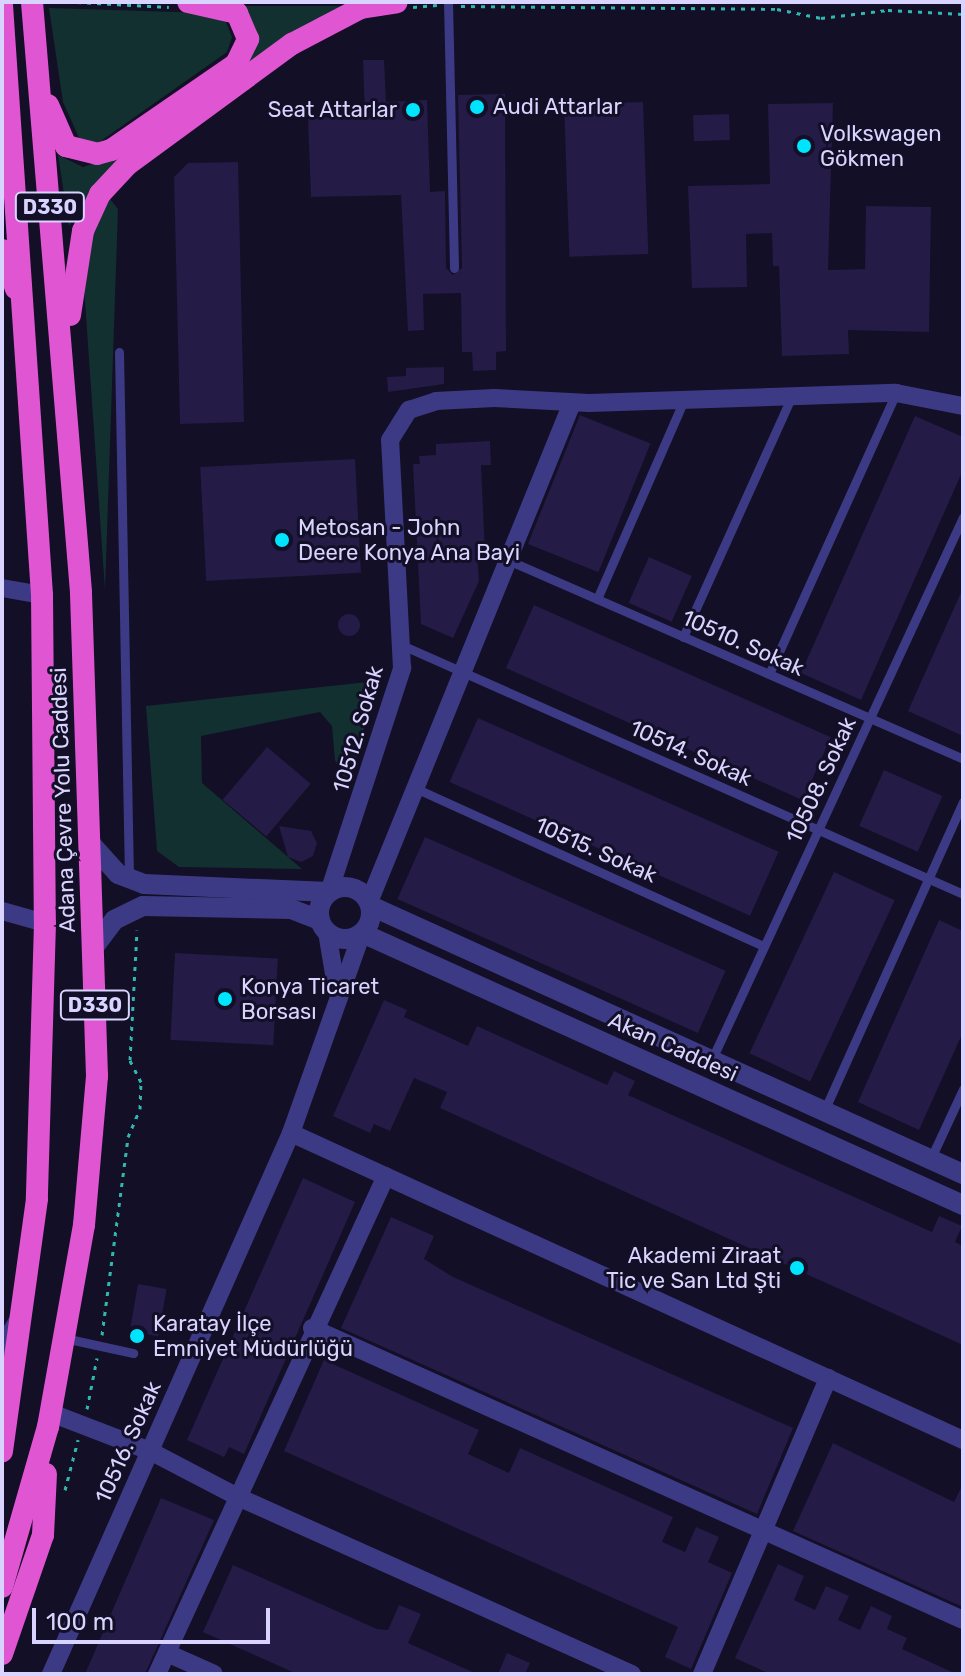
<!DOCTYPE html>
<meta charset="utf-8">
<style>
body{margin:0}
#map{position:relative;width:965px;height:1676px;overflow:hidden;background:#130f26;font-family:Rubik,sans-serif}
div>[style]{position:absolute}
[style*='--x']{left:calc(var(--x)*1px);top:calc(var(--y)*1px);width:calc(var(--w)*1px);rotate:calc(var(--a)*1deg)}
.green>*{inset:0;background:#12302f}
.building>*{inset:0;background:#241b47;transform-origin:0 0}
.round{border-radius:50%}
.path>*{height:3px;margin-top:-1.5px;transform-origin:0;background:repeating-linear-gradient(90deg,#2fb8b0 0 4px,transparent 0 10px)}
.service>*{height:9px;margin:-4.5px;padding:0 4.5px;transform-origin:4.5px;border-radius:4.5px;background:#3d3a85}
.minor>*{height:18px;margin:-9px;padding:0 9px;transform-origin:9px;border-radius:9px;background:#3d3a85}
.tertiary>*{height:20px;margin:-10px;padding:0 10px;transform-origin:10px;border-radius:10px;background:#3d3a85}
.tertiary>.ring{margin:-10px;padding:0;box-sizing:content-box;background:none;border:20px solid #3d3a85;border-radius:50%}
.trunk>*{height:22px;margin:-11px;padding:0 11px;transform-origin:11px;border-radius:11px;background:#e055d1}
.dots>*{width:22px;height:22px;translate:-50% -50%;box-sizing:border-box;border:4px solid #130f26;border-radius:50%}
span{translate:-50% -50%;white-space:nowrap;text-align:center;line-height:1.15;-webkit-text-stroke:6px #130f26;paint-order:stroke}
.shield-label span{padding:2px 6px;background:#130f26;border:2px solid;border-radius:6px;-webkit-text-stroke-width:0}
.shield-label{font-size:20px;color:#d9d4ff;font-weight:700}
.poi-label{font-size:22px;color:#d9d4ff}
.left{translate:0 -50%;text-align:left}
.right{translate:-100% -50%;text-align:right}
.street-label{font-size:22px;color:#d9d4ff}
.frame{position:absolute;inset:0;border:4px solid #d9d4ff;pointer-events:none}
.scale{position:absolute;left:32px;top:1608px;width:238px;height:36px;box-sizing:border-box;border:4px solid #d9d4ff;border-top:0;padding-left:10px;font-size:24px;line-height:28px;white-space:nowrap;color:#d9d4ff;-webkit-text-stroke:6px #130f26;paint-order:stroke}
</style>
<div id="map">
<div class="green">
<div style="clip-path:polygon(244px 6px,342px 6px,243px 65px,257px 34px)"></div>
<div style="clip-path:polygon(49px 8px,208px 13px,226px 22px,232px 37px,227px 52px,98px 143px,80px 140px,63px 102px)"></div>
<div style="clip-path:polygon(125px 152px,89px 194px,69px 226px,58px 155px,83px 167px)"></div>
<div style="clip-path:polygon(110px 199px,118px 209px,105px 590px,84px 287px,90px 240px)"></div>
<div style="clip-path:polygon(377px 681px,348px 787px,335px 760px,332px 726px,320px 712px,201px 736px,202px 783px,302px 869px,179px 867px,157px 851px,146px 706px)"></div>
</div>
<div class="building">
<div style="clip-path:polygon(363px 60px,384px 60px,386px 102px,427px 100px,430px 192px,445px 191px,446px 268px,453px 275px,462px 268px,458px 95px,505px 94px,506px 351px,496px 352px,496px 370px,473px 371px,472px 352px,462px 352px,461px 293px,423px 294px,424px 330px,408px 331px,401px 195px,311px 197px,308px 118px,365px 116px)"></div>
<div style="left:643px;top:102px;width:152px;height:79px;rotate:88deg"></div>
<div style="clip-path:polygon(833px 103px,828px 270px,865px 269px,866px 206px,931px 207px,929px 332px,848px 330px,849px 354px,782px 356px,779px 266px,773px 266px,772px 233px,746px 234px,747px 287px,692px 288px,688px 186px,770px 184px,768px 104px)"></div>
<div style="left:729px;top:114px;width:26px;height:36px;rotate:88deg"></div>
<div style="clip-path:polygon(238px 162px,244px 422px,180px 424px,174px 177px,188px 163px)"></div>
<div style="clip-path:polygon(444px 367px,444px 384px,388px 392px,387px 377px,406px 376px,406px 368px)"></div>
<div style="left:580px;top:415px;width:76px;height:139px;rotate:22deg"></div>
<div style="clip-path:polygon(915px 416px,963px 437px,963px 470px,861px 700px,801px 673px)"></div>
<div style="clip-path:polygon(490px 441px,491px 465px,481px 465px,485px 553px,477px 553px,479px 581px,453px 638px,421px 624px,413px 464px,420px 464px,419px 456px,436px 455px,436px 444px)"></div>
<div style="left:355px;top:459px;width:114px;height:155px;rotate:87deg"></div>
<div style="left:649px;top:557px;width:47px;height:50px;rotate:24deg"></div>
<div style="clip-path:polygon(963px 588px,963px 736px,908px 711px)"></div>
<div style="left:534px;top:605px;width:325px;height:69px;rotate:24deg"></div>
<div class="round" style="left:338px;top:614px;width:22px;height:22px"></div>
<div style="left:478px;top:718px;width:329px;height:70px;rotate:24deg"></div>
<div style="left:267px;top:747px;width:57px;height:69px;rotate:40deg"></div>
<div style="left:884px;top:770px;width:64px;height:61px;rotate:24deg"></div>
<div style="clip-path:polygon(279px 826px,311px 831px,317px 843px,313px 856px,301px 862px,288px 857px)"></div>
<div style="left:425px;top:837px;width:329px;height:68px;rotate:24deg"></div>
<div style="left:834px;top:872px;width:67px;height:200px;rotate:25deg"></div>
<div style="clip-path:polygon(939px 920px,963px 931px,963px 1032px,919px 1130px,858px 1102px)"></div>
<div style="left:175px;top:953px;width:103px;height:87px;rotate:3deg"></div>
<div style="clip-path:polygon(384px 1000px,407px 1010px,404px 1017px,468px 1046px,477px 1026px,607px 1085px,614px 1071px,635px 1081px,628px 1095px,932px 1232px,939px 1216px,962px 1226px,955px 1242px,963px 1246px,963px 1345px,440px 1108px,447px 1092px,414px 1078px,390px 1131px,374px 1124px,370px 1133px,333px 1116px)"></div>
<div style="clip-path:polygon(303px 1178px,355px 1202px,244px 1454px,229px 1447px,224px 1457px,187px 1440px)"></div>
<div style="clip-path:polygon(391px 1217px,434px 1236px,424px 1259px,453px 1277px,793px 1428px,757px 1514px,341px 1328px)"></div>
<div style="left:138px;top:1284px;width:29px;height:48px;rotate:10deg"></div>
<div style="clip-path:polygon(324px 1360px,479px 1430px,468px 1454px,509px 1473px,520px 1448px,673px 1517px,662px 1542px,685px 1552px,696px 1527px,719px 1537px,708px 1562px,732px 1573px,691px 1669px,665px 1657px,678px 1627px,284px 1451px)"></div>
<div style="clip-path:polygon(833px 1443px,954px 1502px,963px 1484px,963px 1607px,793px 1531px)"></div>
<div style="clip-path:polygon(161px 1498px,214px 1520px,145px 1674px,85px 1674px)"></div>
<div style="clip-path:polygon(778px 1564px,804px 1576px,794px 1600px,815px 1610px,826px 1586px,849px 1596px,838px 1620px,860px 1630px,871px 1606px,892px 1616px,887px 1629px,907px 1638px,902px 1649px,956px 1674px,770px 1674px,735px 1658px)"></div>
<div style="clip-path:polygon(233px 1565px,377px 1629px,388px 1630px,399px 1605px,421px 1614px,408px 1643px,477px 1674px,297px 1674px,203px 1632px)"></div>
<div style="clip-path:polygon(507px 1653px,530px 1663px,525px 1674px,498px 1674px)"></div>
</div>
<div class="path">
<div style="--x:77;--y:2;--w:92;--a:3.1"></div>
<div style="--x:461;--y:6;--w:316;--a:0.5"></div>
<div style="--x:777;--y:9;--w:45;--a:11.6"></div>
<div style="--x:821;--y:18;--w:67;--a:-6.8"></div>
<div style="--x:888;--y:10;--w:75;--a:3.1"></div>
<div style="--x:413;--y:7;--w:24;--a:-5"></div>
<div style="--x:102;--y:1335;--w:200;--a:-82.5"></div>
<div style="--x:128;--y:1137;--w:30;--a:-67"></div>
<div style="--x:140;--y:1109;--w:27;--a:-88"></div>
<div style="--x:141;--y:1082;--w:25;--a:-117"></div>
<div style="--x:130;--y:1060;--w:130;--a:-86.9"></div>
<div style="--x:87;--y:1409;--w:52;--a:-78.9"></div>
<div style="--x:65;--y:1490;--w:52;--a:-75.4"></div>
</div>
<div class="service">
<div style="--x:448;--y:2;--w:266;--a:88.7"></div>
<div style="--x:119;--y:352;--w:524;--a:88.91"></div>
<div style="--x:508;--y:560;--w:497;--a:23.6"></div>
<div style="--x:597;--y:599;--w:217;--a:-66.4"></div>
<div style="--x:683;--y:637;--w:265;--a:-65.7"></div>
<div style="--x:404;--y:646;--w:612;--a:23.92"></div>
<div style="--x:769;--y:674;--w:308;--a:-65.7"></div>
<div style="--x:415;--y:788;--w:383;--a:24.4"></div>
<div style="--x:712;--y:1059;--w:597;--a:-65.15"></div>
<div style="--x:824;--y:1111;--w:339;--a:-65.8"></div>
<div style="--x:931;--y:1158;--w:76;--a:-65.1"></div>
<div style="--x:64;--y:1338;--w:71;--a:12.3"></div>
</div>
<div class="minor">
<div style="--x:2;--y:588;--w:41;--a:9.9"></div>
<div style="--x:329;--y:892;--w:236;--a:-71.9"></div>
<div style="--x:402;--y:668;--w:228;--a:-93"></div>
<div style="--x:390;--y:440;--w:36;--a:-58"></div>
<div style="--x:409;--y:410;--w:28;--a:-18"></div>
<div style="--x:436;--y:401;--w:58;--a:-3"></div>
<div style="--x:494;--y:398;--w:95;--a:3"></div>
<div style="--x:589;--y:403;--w:307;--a:-1.9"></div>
<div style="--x:896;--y:393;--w:68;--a:11"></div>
<div style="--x:369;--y:902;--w:539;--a:-67.86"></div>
<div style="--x:2;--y:911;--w:45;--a:15.6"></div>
<div style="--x:327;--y:932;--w:61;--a:80.5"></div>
<div style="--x:291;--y:1133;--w:739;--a:24.55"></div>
<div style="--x:312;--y:1328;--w:713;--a:24.16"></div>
<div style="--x:2;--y:1347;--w:31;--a:-59"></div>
<div style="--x:51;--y:1413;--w:106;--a:21"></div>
<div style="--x:150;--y:1451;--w:99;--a:27.6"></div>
<div style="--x:238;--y:1497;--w:432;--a:24.2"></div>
<div style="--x:167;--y:1653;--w:51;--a:24.1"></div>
<div style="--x:51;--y:1674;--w:592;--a:-66.08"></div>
<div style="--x:291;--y:1133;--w:212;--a:-70.5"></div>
<div style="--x:157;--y:1674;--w:548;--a:-65.31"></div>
<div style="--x:702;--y:1674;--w:322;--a:-66.9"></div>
</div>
<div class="tertiary">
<div style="--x:90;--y:843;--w:42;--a:47.9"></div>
<div style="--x:118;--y:874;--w:28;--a:21"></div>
<div style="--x:144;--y:884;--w:185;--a:2.5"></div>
<div class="ring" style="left:319px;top:887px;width:32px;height:32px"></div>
<div style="--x:371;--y:906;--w:650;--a:24.36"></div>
<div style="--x:362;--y:933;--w:660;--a:24.35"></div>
<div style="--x:94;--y:947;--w:34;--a:-53"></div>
<div style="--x:114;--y:920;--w:32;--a:-26"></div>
<div style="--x:143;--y:906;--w:148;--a:1.2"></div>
<div style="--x:291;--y:909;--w:31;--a:21"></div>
</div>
<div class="trunk">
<div style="--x:2;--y:5;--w:591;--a:86.12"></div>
<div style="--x:42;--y:595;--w:328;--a:89.5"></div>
<div style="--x:45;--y:923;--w:276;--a:91.7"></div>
<div style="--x:37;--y:1199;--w:255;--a:97.9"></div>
<div style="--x:48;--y:105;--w:45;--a:66.3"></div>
<div style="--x:66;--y:146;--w:32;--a:14"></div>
<div style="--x:97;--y:154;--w:15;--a:-16"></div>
<div style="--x:111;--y:150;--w:152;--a:-34.5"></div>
<div style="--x:236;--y:64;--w:28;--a:-64"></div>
<div style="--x:248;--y:39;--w:28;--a:-113"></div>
<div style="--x:237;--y:13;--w:50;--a:-167.3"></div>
<div style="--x:2;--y:250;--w:41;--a:70.3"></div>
<div style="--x:70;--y:315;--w:85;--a:-81.2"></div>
<div style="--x:83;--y:231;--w:41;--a:-65.3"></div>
<div style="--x:100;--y:194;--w:40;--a:-47"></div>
<div style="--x:127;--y:165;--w:205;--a:-36.3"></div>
<div style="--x:292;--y:44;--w:78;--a:-27.6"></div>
<div style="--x:361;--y:8;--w:36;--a:-9"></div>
<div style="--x:2;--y:1587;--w:166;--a:-74"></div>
<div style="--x:48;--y:1427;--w:205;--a:-79.9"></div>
<div style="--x:84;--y:1225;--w:150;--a:-85"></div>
<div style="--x:97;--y:1076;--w:484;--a:-91.9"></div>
<div style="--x:81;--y:592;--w:592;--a:-94.75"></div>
<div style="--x:2;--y:1654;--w:126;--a:-71"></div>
<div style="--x:43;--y:1535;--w:61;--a:-87.2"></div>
</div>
<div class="dots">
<div style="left:477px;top:107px;background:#00e5ff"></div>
<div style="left:413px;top:110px;background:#00e5ff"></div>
<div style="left:804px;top:146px;background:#00e5ff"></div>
<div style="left:282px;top:540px;background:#00e5ff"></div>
<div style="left:225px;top:999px;background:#00e5ff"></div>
<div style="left:797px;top:1268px;background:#00e5ff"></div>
<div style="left:137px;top:1336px;background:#00e5ff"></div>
</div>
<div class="shield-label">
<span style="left:50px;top:207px">D330</span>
<span style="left:95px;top:1005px">D330</span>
</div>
<div class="poi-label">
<span class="left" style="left:493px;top:107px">Audi Attarlar</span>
<span class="right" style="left:397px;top:110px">Seat Attarlar</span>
<span class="left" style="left:820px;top:146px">Volkswagen<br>Gökmen</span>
<span class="left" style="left:298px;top:540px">Metosan - John<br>Deere Konya Ana Bayi</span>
<span class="left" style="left:241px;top:999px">Konya Ticaret<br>Borsası</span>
<span class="right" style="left:781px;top:1268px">Akademi Ziraat<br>Tic ve San Ltd Şti</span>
<span class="left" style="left:153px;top:1336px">Karatay İlçe<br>Emniyet Müdürlüğü</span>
</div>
<div class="street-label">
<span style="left:743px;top:643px;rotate:24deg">10510. Sokak</span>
<span style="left:358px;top:729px;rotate:-74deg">10512. Sokak</span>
<span style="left:691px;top:753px;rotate:24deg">10514. Sokak</span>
<span style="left:821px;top:780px;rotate:-65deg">10508. Sokak</span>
<span style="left:63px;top:800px;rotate:-92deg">Adana Çevre Yolu Caddesi</span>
<span style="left:596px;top:850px;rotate:24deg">10515. Sokak</span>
<span style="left:673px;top:1047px;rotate:24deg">Akan Caddesi</span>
<span style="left:128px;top:1442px;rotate:-66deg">10516. Sokak</span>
</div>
<div class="frame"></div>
<div class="scale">100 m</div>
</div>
